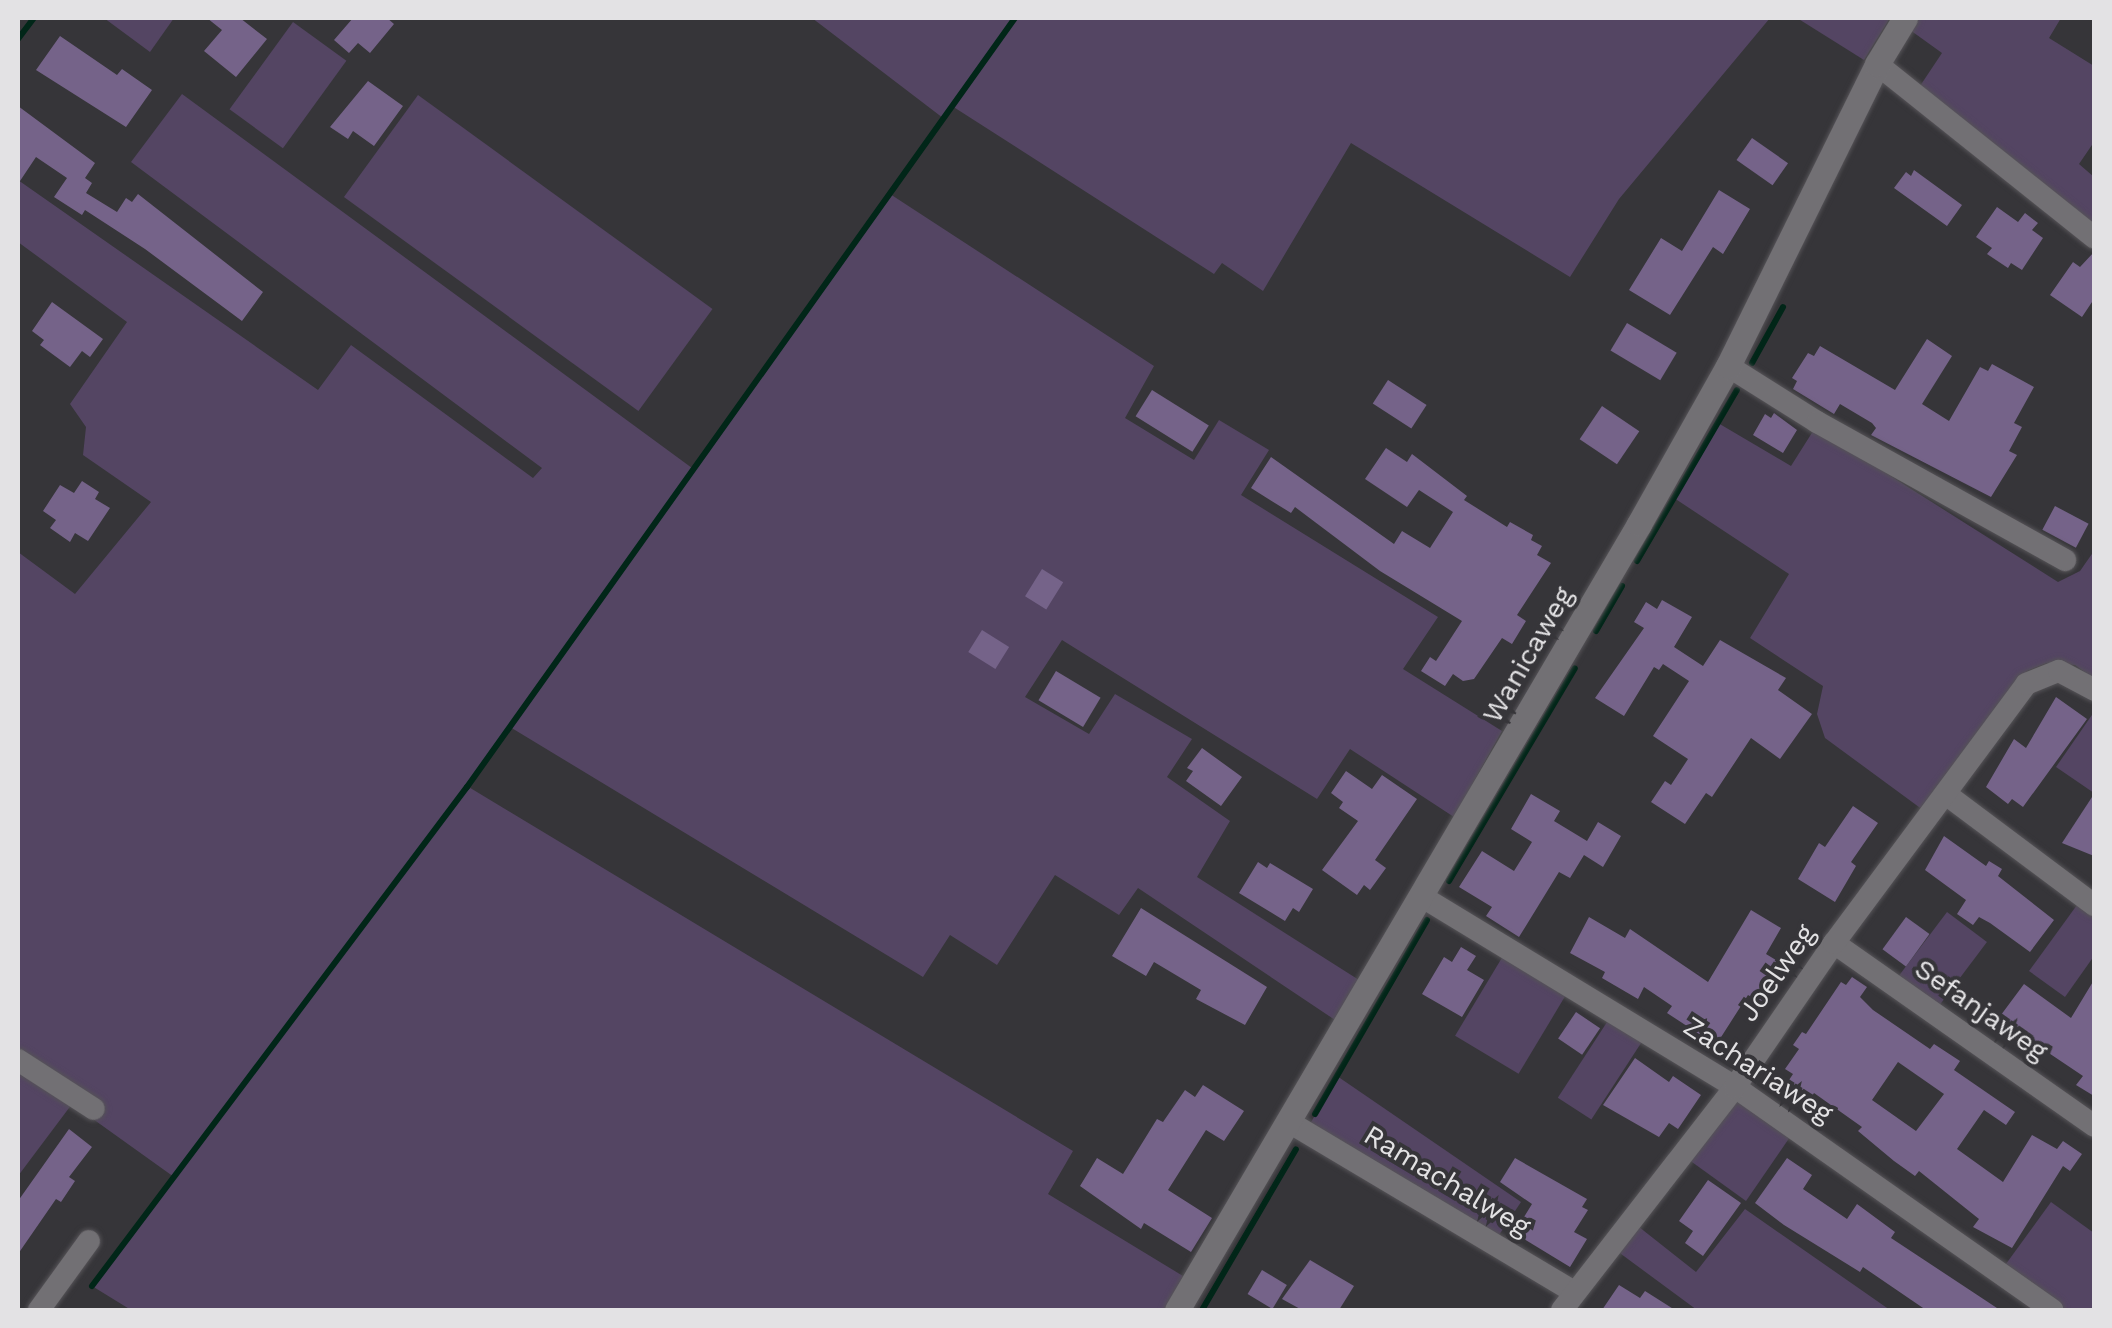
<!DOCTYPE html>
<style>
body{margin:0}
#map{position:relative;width:2112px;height:1328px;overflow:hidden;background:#363539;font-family:"Work Sans",sans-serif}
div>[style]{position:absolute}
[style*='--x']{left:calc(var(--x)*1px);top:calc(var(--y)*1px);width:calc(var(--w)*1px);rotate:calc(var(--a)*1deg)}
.green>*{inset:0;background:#544563;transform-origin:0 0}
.stream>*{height:6px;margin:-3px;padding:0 3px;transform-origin:3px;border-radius:3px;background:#012618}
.building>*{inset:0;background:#756389;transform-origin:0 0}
.roads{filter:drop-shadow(0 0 2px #555357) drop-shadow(0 0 2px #555357)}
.minor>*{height:22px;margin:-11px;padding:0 11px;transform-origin:11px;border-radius:11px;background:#727074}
.tertiary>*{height:25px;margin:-12.5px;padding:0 12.5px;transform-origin:12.5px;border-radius:12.5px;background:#727074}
span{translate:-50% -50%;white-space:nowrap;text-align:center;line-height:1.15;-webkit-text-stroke:8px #363539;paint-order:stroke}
.street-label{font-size:28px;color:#e3e2e4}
.frame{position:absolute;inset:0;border:20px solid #e3e2e4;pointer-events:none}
</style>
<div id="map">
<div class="green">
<div style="clip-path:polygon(104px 18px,174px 18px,150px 52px)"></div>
<div style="clip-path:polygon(812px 18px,1770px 18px,1619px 199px,1570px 277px,1351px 143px,1263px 291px,1222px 263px,1214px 274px,952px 106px,943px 118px)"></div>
<div style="clip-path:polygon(1797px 18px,1890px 18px,1864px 60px)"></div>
<div style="clip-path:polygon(1917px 18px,2061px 18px,2049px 38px,2094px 66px,2094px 142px,2079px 164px,2094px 177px,2094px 227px,1918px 89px,1942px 53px,1910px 30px)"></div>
<div style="left:293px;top:22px;width:66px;height:108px;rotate:36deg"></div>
<div style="clip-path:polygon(182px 94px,692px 468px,890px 194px,1154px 366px,1125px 418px,1194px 460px,1219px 420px,1269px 450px,1241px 495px,1438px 617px,1403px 669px,1502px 731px,1454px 817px,1350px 749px,1317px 799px,1062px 640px,1025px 697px,1089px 734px,1115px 694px,1192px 739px,1167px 777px,1230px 821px,1197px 877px,1359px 980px,1335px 1020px,1138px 888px,1119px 915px,1055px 875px,997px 965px,950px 935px,923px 977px,510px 727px,467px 786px,1073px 1151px,1048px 1194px,1183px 1276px,1164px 1310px,131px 1310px,92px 1286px,174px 1177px,72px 1104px,18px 1176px,18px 552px,75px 594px,151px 502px,83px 455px,86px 427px,70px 404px,127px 322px,18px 242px,18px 180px,318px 390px,351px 345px,533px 478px,542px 468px,131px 162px)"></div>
<div style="left:418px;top:95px;width:364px;height:126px;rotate:36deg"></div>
<div style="clip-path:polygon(1718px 423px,1791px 466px,1815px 428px,2058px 582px,2080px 571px,2094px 551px,2094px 679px,2075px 665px,2047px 663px,2027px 671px,1923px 810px,1825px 738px,1817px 714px,1823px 686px,1750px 638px,1789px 574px,1674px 498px)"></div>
<div style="clip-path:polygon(2094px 712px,2094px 793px,2056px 767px)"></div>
<div style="clip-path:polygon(2077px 905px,2094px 918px,2094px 956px,2065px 997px,2029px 971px)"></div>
<div style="left:1947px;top:912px;width:50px;height:83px;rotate:37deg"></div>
<div style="left:1503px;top:956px;width:74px;height:93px;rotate:31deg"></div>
<div style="left:1609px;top:1019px;width:40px;height:94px;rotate:33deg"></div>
<div style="clip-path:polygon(1337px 1076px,1521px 1202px,1497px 1238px,1310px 1124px)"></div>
<div style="clip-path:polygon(1741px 1100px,1792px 1134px,1746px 1201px,1685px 1157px,1723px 1105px)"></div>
<div style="clip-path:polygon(2051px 1202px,2094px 1233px,2093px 1310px,2063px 1310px,2003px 1268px)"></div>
<div style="clip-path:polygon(1745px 1209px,1890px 1310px,1697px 1310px,1617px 1251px,1634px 1223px,1696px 1272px)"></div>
</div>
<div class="stream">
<div style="--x:18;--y:39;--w:26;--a:-53"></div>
<div style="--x:1752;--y:363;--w:64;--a:-61"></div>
<div style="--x:1637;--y:561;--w:198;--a:-59.7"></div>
<div style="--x:1596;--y:631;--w:52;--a:-60"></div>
<div style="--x:1449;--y:881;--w:247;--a:-59.4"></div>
<div style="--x:1315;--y:1114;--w:224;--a:-60"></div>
<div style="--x:92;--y:1286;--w:624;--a:-53.08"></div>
<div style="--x:467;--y:787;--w:944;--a:-54.53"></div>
<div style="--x:1202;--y:1310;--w:186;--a:-59.7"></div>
</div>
<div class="building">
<div style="clip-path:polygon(207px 18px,240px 18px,267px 39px,236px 77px,204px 51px,222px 30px)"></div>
<div style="clip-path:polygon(353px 18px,387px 18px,394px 24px,370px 53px,358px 43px,349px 53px,334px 40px)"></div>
<div style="clip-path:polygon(60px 36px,117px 75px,122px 69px,152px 90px,126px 127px,36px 70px)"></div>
<div style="clip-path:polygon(368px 81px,403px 106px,374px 146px,353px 131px,348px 139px,330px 127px)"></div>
<div style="clip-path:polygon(18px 106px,95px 163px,85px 178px,92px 183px,86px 193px,117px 212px,126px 198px,132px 202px,138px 194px,263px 292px,242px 321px,145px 249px,85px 210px,82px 215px,54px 197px,67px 178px,36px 157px,18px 184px)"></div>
<div style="left:1752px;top:138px;width:44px;height:27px;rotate:35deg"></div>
<div style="clip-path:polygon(1914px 170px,1962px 205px,1947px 226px,1894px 188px,1906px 172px,1911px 176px)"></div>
<div style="clip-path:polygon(1719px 190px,1750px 209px,1723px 254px,1713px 247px,1670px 315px,1629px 290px,1661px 238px,1682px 251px)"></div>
<div style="clip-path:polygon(1997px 207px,2018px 222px,2025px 213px,2038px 223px,2032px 230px,2043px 238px,2022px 270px,2011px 263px,2008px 268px,1987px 254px,1992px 248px,1976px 237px)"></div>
<div style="clip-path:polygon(2094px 252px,2094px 299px,2082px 317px,2050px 295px,2073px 262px,2080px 267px)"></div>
<div style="clip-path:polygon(52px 302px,103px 339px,90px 357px,82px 351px,70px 367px,40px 345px,44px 340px,32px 331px)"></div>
<div style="left:1627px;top:323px;width:58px;height:32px;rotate:31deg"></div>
<div style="clip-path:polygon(1927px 339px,1952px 356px,1922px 404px,1949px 421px,1980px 367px,1988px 371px,1992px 364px,2034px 387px,2014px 423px,2022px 427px,2009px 451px,2017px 455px,1991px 497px,1871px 435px,1876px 428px,1872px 423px,1840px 404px,1834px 414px,1793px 389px,1797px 381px,1792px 378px,1808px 353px,1814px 356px,1820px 346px,1895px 390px)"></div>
<div style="left:1388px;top:380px;width:46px;height:28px;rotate:33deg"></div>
<div style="left:1152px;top:390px;width:67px;height:31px;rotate:32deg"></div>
<div style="left:1602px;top:406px;width:45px;height:40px;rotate:34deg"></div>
<div style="clip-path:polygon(1774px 413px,1797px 430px,1783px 453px,1753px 435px,1765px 414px,1771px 418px)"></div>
<div style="clip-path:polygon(1386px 448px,1407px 462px,1412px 454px,1467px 496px,1464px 500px,1507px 527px,1510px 522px,1533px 535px,1531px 540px,1542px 546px,1537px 555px,1551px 563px,1517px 615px,1526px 621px,1512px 644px,1502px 638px,1474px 679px,1463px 681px,1453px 674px,1445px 686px,1421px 671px,1430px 657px,1436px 661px,1462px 621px,1380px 571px,1295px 507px,1291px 513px,1251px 488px,1271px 457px,1394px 544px,1402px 531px,1430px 548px,1453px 512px,1419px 490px,1407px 507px,1365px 479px)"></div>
<div style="clip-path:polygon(82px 481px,99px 492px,95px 499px,110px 508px,88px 541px,75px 533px,70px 542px,50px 528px,56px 520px,43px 511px,60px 485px,74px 493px)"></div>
<div style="left:2055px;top:506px;width:38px;height:27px;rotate:28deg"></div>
<div style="left:1042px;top:569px;width:25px;height:32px;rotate:32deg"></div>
<div style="clip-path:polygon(1662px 600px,1692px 617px,1674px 647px,1703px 666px,1720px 640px,1786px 678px,1778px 690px,1812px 714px,1780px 759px,1751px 738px,1712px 797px,1706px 793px,1685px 824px,1651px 802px,1665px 781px,1671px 785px,1688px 759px,1653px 736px,1689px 681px,1663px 664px,1659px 670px,1654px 667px,1624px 716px,1595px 698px,1644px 628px,1634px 622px,1646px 602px,1657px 609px)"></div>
<div style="left:982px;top:630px;width:32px;height:26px;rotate:32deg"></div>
<div style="left:1056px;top:671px;width:52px;height:34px;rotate:31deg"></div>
<div style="clip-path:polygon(2056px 697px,2087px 719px,2023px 807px,2012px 799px,2008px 804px,1986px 787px,2014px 739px,2026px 748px)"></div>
<div style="clip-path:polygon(1202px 748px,1242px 777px,1221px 806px,1186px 781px,1193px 771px,1187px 768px)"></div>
<div style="clip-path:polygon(1346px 771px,1372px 789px,1382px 775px,1417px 799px,1375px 860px,1386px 868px,1370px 890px,1364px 885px,1357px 895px,1322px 870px,1358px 821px,1339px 808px,1343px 802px,1331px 793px)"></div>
<div style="clip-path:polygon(1531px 794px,1560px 811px,1554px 821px,1587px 841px,1598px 822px,1621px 836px,1603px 867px,1584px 855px,1570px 878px,1559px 872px,1519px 937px,1486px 916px,1492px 907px,1459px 887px,1482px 851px,1514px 871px,1532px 842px,1511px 829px)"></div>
<div style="clip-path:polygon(2094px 794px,2094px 856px,2062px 843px)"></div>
<div style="clip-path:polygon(1853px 806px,1878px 823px,1851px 862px,1856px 866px,1835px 902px,1798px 879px,1819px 843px,1825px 847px)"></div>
<div style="clip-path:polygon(1944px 836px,1986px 866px,1989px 861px,2002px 869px,1998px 876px,2054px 920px,2030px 952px,1990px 923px,1979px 917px,1973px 925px,1957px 914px,1966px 900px,1925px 870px)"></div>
<div style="clip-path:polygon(1258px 862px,1267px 868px,1270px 863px,1313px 889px,1299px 912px,1293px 908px,1285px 921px,1239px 893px)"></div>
<div style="clip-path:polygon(1141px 908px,1267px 987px,1245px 1025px,1196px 999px,1201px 990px,1154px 962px,1146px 976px,1112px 956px)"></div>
<div style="clip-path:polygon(1751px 910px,1781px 928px,1766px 954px,1786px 966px,1763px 1004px,1748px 995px,1716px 1045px,1667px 1013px,1672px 1006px,1644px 987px,1638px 999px,1602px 978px,1605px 972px,1570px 953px,1589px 917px,1625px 938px,1630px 929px,1708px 982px)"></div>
<div style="left:1906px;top:917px;width:29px;height:40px;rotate:36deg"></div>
<div style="clip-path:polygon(1461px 947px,1476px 956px,1467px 970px,1484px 980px,1462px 1017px,1422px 994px,1444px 957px,1452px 962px)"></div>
<div style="clip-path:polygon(evenodd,1852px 977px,1867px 987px,1860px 997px,1873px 1010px,1930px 1049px,1934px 1044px,1960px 1061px,1954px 1070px,2015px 1112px,2006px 1125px,1984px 1110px,1957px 1149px,2003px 1182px,2032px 1135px,2057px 1149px,2063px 1141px,2082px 1154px,2070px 1171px,2063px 1166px,2012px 1248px,1973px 1227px,1979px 1219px,1919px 1171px,1915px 1176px,1894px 1161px,1858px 1131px,1862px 1127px,1814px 1093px,1808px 1102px,1785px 1086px,1793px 1074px,1785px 1069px,1799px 1049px,1793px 1045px,1802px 1032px,1806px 1034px,1841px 982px,1846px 985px,1852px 977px,1898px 1062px,1944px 1094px,1916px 1131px,1872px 1100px,1898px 1062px)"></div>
<div style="clip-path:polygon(2094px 980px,2094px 1096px,2076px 1085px,2083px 1076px,1998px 1019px,2024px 984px,2071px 1018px)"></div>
<div style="left:1576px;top:1012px;width:29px;height:32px;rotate:34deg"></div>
<div style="clip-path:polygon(1635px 1058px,1669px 1082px,1673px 1076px,1701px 1095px,1678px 1129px,1669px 1123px,1659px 1137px,1603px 1105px)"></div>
<div style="clip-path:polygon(1203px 1085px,1244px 1111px,1224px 1141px,1206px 1130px,1168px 1190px,1212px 1218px,1191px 1252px,1144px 1223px,1141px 1229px,1080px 1186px,1097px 1158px,1123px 1174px,1157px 1119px,1163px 1122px,1185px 1090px,1195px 1097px)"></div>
<div style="clip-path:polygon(69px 1129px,92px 1147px,69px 1177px,75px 1181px,61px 1202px,56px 1199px,18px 1254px,18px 1201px)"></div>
<div style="clip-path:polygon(1515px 1158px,1587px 1199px,1582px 1207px,1588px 1210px,1574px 1232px,1587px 1239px,1570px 1267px,1514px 1233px,1532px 1204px,1500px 1182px)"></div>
<div style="clip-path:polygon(1787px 1158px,1812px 1175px,1803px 1189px,1847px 1219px,1857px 1204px,1895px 1232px,1891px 1238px,2000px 1310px,1926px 1310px,1863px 1267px,1860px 1272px,1784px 1225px,1755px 1203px)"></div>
<div style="clip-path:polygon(1708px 1180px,1741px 1203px,1703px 1256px,1685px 1243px,1693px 1231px,1679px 1221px)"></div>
<div style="clip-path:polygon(1310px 1260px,1354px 1286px,1339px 1310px,1302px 1310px,1282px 1299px)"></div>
<div style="left:1262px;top:1270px;width:29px;height:28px;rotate:31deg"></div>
<div style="clip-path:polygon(1619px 1285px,1640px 1298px,1645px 1291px,1675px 1310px,1602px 1310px)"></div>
</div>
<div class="roads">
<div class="minor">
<div style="--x:1877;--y:64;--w:278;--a:38.6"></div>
<div style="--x:1728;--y:366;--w:105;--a:32.2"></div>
<div style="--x:1817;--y:422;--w:284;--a:29.1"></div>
<div style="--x:1947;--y:795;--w:184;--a:36.8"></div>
<div style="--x:1421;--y:896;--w:368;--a:31.3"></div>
<div style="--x:1735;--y:1087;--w:388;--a:35.1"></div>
<div style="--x:1834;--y:943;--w:318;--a:35.1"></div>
<div style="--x:18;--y:1060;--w:90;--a:32.8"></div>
<div style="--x:1289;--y:1122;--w:332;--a:30.8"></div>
<div style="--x:39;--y:1310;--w:85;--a:-54.1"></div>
<div style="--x:1562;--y:1310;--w:282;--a:-52.2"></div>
<div style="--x:1735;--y:1087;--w:175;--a:-55.5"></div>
<div style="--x:1834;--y:943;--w:322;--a:-53.4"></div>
<div style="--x:2026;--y:684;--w:35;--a:-22"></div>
<div style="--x:2059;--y:671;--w:40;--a:28"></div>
</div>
<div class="tertiary">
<div style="--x:1177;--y:1310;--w:912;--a:-59.55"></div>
<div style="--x:1639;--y:524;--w:181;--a:-60.6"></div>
<div style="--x:1728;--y:366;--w:337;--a:-63.7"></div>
<div style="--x:1877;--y:64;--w:54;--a:-58.7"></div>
</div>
</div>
<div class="street-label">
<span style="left:1528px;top:655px;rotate:-60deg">Wanicaweg</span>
<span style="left:1777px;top:973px;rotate:-55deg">Joelweg</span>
<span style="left:1981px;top:1010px;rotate:35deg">Sefanjaweg</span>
<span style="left:1758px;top:1070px;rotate:33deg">Zachariaweg</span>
<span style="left:1447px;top:1181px;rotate:31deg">Ramachalweg</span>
</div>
<div class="frame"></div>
</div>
